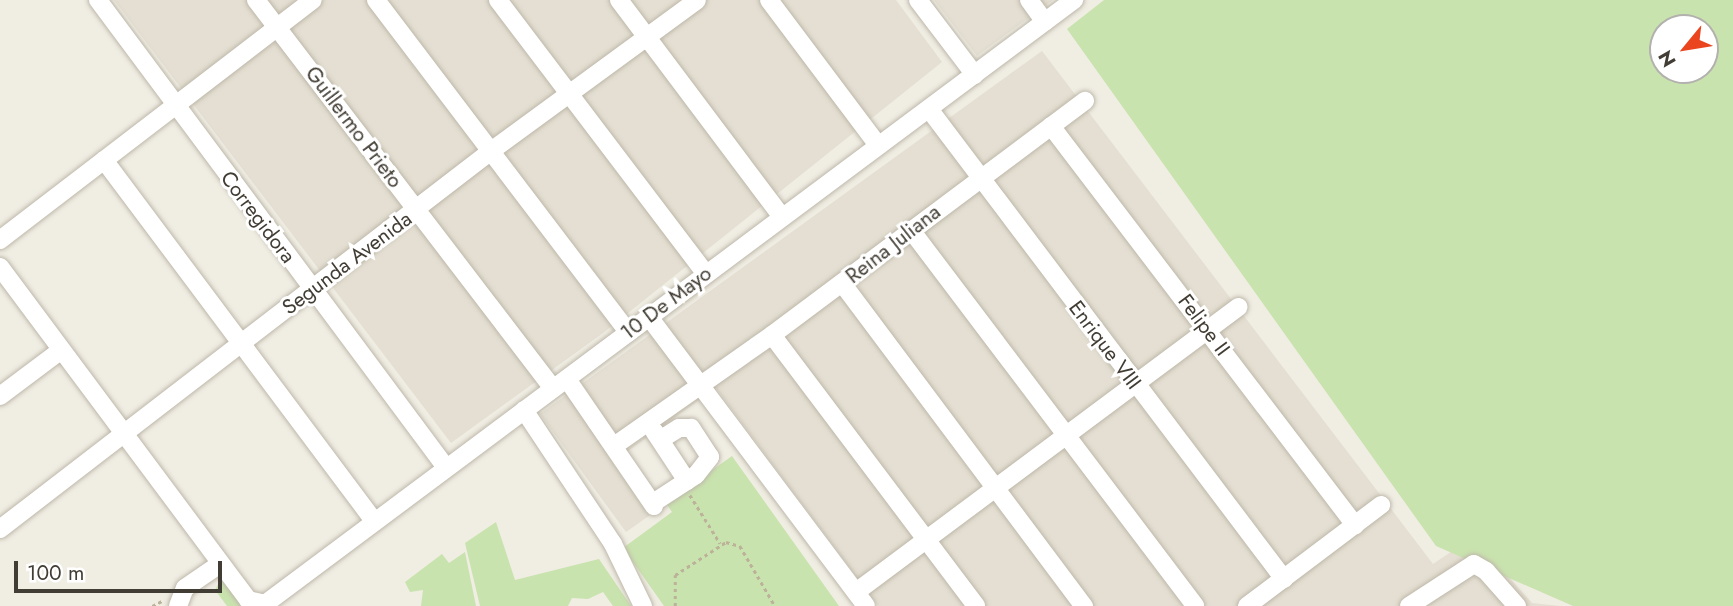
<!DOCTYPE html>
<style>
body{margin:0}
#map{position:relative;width:1733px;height:606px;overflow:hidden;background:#f0ede3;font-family:Jost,sans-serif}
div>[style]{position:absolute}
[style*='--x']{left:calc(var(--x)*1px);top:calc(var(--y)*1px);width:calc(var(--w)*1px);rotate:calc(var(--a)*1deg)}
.residential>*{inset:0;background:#e4dfd2}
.green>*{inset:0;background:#c9e3ae}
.path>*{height:2.5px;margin-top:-1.25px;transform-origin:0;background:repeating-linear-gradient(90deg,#bcb199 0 3.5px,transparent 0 7px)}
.roads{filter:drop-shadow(0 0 2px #beb8aa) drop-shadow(0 0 2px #beb8aa)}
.minor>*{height:18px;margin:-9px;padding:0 9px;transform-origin:9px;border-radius:9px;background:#fff}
span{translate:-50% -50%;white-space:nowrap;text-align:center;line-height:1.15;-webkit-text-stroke:6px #fff;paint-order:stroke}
.street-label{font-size:21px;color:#423d34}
.north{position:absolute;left:1649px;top:14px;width:70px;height:70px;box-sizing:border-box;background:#fff;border:2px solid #b3b1ae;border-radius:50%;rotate:240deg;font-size:19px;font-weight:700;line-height:28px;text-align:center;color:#423d34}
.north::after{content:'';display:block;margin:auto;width:24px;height:32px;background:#eb4520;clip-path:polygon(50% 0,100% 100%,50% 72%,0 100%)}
.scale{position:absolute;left:14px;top:561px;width:208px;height:32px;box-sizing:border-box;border:4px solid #423d34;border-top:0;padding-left:9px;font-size:21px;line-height:24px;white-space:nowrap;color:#423d34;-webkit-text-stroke:5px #fff;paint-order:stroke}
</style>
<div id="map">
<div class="residential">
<div style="clip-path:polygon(114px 0,896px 0,942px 62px,603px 333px,451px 443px)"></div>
<div style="clip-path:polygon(934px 0,1053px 0,977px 56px)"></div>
<div style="clip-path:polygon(1042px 51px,1433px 564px,1473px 537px,1532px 603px,1560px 606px,878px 606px,716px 388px,628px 451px,663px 506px,626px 532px,540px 414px)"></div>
</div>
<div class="green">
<div style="clip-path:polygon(evenodd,1104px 0,1733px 0,1733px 606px,1573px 606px,1436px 546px,1067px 29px,1104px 0,1663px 28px,1705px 28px,1705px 70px,1663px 70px,1663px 28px)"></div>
<div style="clip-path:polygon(732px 456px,839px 606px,664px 606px,623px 548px,672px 512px,666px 503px)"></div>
<div style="clip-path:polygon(496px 522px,515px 580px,599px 559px,631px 606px,613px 606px,603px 592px,588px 599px,572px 598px,568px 606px,480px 606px,465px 543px)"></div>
<div style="clip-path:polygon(465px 552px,476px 606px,421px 606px,423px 590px,410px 592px,405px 582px,442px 554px,449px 563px)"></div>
<div style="clip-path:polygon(221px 579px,242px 606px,227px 606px,215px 590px)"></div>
</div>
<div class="path">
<div style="--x:690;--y:495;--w:57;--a:58"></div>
<div style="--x:152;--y:606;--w:13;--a:-27"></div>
<div style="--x:675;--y:606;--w:31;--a:-90"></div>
<div style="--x:675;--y:575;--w:61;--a:-32.9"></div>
<div style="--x:726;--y:542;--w:15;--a:16"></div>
<div style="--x:740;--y:546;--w:69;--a:59.7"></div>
</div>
<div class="roads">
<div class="minor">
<div style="--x:98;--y:0;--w:581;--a:53.33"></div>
<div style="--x:256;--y:0;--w:489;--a:52.6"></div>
<div style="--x:376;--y:0;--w:417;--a:52.8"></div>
<div style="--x:498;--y:0;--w:343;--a:52.8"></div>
<div style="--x:619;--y:0;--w:271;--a:53.1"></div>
<div style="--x:769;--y:0;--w:181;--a:53.1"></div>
<div style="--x:918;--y:0;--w:94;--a:52.8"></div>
<div style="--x:1029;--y:0;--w:27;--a:54"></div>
<div style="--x:929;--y:109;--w:589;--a:52.94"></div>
<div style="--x:1051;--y:126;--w:502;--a:52.7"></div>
<div style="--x:104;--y:160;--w:451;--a:53.2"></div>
<div style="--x:911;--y:230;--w:471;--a:52.9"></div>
<div style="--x:0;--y:240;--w:394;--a:-37.5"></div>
<div style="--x:0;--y:267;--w:415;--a:53.3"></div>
<div style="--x:248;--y:600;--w:17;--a:13"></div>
<div style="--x:265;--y:604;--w:1010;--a:-36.75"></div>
<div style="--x:842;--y:283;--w:404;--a:53.2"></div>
<div style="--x:649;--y:317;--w:361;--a:53.1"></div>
<div style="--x:772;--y:335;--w:339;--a:53"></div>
<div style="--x:567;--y:379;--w:154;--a:55.6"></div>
<div style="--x:0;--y:396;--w:75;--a:-36.9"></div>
<div style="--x:524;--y:410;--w:161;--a:56.4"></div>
<div style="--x:613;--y:544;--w:69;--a:64.2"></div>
<div style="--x:654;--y:431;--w:60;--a:56.6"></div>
<div style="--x:614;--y:446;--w:193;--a:-35.1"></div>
<div style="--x:772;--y:335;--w:391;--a:-36.8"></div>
<div style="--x:653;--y:503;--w:51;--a:-33.1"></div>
<div style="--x:696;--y:475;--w:23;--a:-52"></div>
<div style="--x:710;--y:457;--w:35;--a:-123"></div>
<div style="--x:691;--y:428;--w:12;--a:180"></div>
<div style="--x:679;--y:428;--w:22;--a:148"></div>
<div style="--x:0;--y:529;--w:620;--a:-37.59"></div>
<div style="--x:491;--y:151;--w:255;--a:-36.2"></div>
<div style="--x:856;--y:592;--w:477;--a:-36.7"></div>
<div style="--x:178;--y:606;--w:19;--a:-69"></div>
<div style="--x:185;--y:588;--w:42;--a:-34.4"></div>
<div style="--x:1247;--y:606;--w:168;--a:-37"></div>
<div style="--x:1409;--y:606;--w:77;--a:-32.9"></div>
<div style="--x:1474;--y:564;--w:14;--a:30"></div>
<div style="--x:1486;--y:571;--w:47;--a:48.5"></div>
</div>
</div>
<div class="street-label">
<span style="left:354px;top:127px;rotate:53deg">Guillermo Prieto</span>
<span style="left:258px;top:217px;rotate:53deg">Corregidora</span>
<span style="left:893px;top:244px;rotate:-38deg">Reina Juliana</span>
<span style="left:347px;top:263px;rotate:-37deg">Segunda Avenida</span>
<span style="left:666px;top:303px;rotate:-37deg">10 De Mayo</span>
<span style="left:1204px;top:325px;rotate:53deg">Felipe II</span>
<span style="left:1105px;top:345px;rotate:53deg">Enrique VIII</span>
</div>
<div class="north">N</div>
<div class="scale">100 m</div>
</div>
